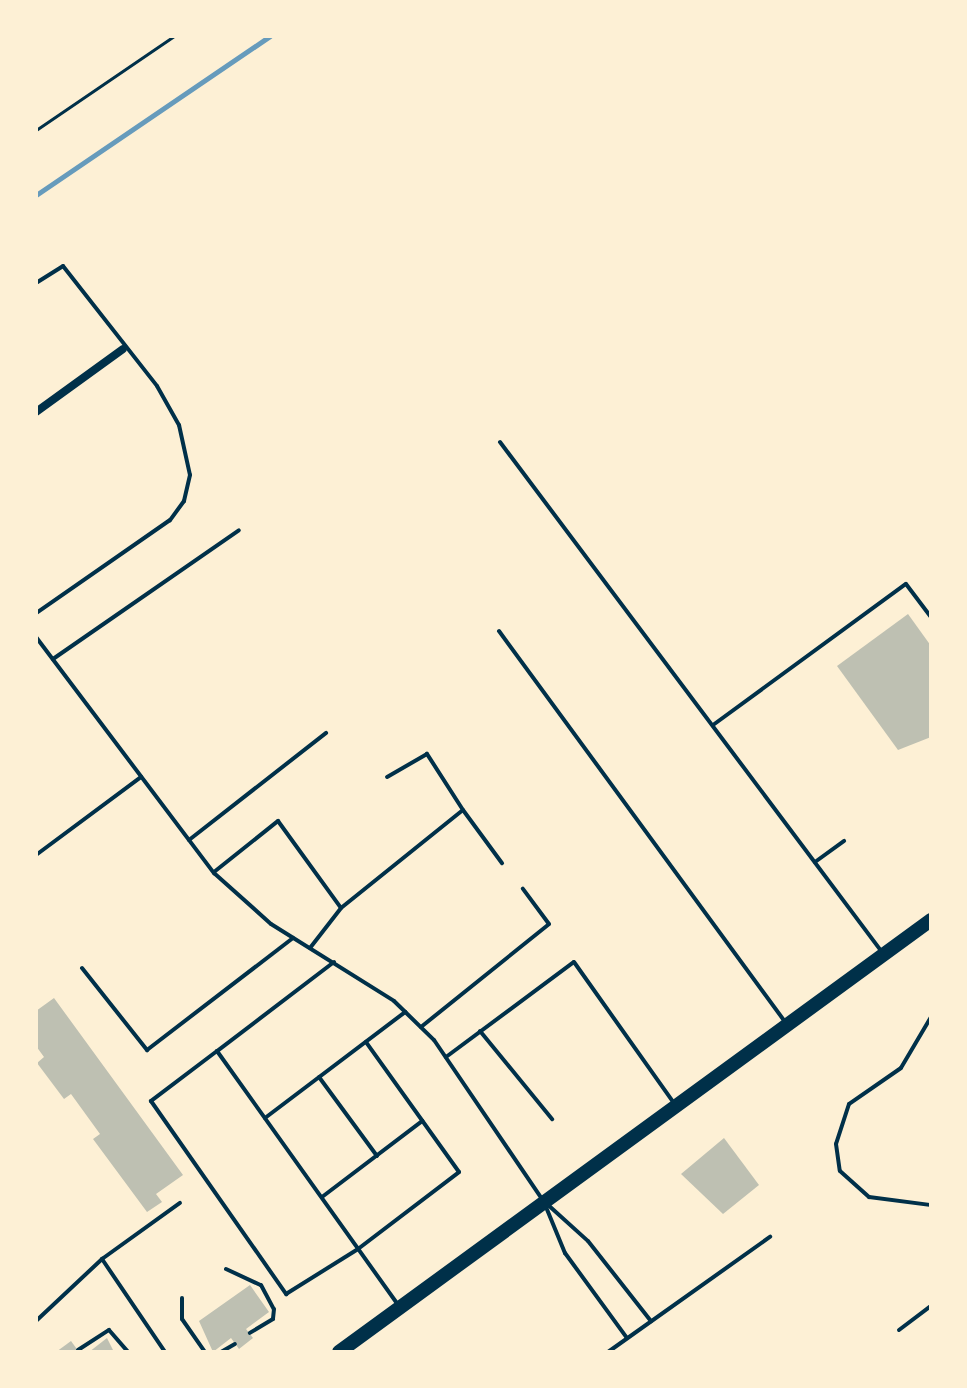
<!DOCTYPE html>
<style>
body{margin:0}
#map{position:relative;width:967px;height:1388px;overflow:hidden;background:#fdf0d5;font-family:Helvetica,sans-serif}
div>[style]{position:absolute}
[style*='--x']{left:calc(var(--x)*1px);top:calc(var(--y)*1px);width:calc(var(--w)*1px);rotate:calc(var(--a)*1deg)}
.stream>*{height:5px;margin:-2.5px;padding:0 2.5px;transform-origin:2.5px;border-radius:2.5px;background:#669bbc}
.building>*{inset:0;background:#bec0b2}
.path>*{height:3px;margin:-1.5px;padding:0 1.5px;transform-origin:1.5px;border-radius:1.5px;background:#003049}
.service>*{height:4px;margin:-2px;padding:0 2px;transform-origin:2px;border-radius:2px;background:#003049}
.minor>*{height:8px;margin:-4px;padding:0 4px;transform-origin:4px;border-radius:4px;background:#003049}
.primary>*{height:14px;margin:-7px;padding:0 7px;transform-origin:7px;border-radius:7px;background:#003049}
span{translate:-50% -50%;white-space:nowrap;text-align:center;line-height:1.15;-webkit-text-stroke:7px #fdf0d5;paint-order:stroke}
.frame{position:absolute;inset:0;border:38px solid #fdf0d5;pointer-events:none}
</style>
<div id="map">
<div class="stream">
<div style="--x:36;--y:195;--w:283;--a:-34.2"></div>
</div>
<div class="building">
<div style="clip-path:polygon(908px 614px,931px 646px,931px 737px,898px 750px,837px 666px)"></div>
<div style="clip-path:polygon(54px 998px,183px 1175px,156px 1194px,162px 1202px,147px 1212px,93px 1139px,100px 1134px,71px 1094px,64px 1099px,37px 1063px,44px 1057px,36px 1046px,36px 1011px)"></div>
<div style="clip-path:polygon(724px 1138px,759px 1185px,723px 1214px,681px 1174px)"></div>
<div style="clip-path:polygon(250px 1285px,269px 1312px,246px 1329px,253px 1338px,239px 1349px,231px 1338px,213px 1352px,199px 1321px)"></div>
<div style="clip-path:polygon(107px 1338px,114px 1352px,89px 1352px)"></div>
<div style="clip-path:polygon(71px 1341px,79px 1352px,56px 1352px)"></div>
</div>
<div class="path">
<div style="--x:36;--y:130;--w:167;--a:-34.3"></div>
</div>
<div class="service">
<div style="--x:36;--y:283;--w:32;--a:-32"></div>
<div style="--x:63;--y:266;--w:152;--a:51.9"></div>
<div style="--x:157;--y:386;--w:45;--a:60.6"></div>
<div style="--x:179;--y:425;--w:51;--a:77.6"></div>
<div style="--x:190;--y:475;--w:27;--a:103"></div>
<div style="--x:184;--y:501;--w:24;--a:126"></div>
<div style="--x:170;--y:520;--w:163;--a:145.2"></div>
<div style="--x:500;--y:442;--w:637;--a:53.17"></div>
<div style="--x:499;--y:631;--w:483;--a:53.8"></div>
<div style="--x:36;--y:637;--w:296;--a:53"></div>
<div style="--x:214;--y:873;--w:76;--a:41.8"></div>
<div style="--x:271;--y:924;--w:145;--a:32"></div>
<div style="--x:394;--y:1001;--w:56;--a:44.3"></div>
<div style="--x:434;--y:1040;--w:192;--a:55.8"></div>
<div style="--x:53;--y:659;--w:226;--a:-34.7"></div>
<div style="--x:713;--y:725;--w:239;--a:-36.2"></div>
<div style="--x:906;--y:584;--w:41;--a:52.9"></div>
<div style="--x:463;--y:810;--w:66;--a:53.7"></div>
<div style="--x:189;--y:840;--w:174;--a:-38"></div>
<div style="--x:36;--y:855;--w:131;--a:-36.6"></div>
<div style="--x:815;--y:862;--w:36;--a:-36"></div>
<div style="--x:214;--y:872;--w:82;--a:-38.6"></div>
<div style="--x:278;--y:821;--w:107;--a:54.1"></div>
<div style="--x:310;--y:948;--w:51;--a:-52.2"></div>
<div style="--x:341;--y:908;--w:156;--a:-38.8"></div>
<div style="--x:463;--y:810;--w:67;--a:-122.7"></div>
<div style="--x:427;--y:754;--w:46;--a:150.1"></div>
<div style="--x:334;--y:962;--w:147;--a:142.7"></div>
<div style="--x:217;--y:1051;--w:312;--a:54.5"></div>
<div style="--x:82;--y:968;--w:105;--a:51.6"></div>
<div style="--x:147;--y:1050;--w:184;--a:-37.5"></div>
<div style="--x:931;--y:1017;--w:59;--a:120.5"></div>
<div style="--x:901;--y:1068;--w:63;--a:145.3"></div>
<div style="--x:849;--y:1104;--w:42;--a:108"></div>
<div style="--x:836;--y:1144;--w:27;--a:82"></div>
<div style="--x:840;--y:1171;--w:39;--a:42"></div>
<div style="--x:869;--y:1197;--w:63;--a:7.4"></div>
<div style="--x:421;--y:1027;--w:164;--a:-38.8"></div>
<div style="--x:549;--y:924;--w:44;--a:-126.6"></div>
<div style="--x:480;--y:1031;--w:114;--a:50.7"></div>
<div style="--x:217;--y:1051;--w:83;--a:142.9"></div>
<div style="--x:151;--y:1101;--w:236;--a:55"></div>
<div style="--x:286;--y:1294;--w:85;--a:-32"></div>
<div style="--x:358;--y:1249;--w:127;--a:-37.3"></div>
<div style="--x:459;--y:1172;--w:160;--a:-125.6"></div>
<div style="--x:446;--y:1057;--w:159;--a:-36.6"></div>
<div style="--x:574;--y:962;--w:173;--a:54.7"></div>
<div style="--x:319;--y:1077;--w:98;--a:53.7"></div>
<div style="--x:265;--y:1118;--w:176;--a:-37.1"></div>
<div style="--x:322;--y:1197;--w:126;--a:-37.2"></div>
<div style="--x:547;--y:1204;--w:55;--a:42.1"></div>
<div style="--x:588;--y:1241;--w:102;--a:51.8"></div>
<div style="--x:546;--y:1207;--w:50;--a:67.6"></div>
<div style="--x:565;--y:1253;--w:105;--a:53.9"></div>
<div style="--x:102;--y:1259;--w:112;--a:55.9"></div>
<div style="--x:226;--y:1269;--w:38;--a:25"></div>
<div style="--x:261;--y:1285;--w:27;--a:62"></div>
<div style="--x:274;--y:1309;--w:10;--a:96"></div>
<div style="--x:273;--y:1319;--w:27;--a:149"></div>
<div style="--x:182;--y:1298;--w:21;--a:90"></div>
<div style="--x:182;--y:1319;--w:40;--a:55.1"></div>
<div style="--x:36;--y:1321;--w:91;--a:-43.2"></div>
<div style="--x:102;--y:1259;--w:96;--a:-35.7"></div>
<div style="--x:899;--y:1330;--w:40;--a:-37"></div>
<div style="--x:78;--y:1350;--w:37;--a:-33"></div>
<div style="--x:109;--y:1330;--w:29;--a:49"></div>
<div style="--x:221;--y:1352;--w:16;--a:-30"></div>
<div style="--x:608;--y:1352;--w:199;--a:-35.4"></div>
</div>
<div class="minor">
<div style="--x:36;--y:412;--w:107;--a:-35.9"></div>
</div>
<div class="primary">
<div style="--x:339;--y:1352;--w:733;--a:-36.12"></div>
</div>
<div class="frame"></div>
</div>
